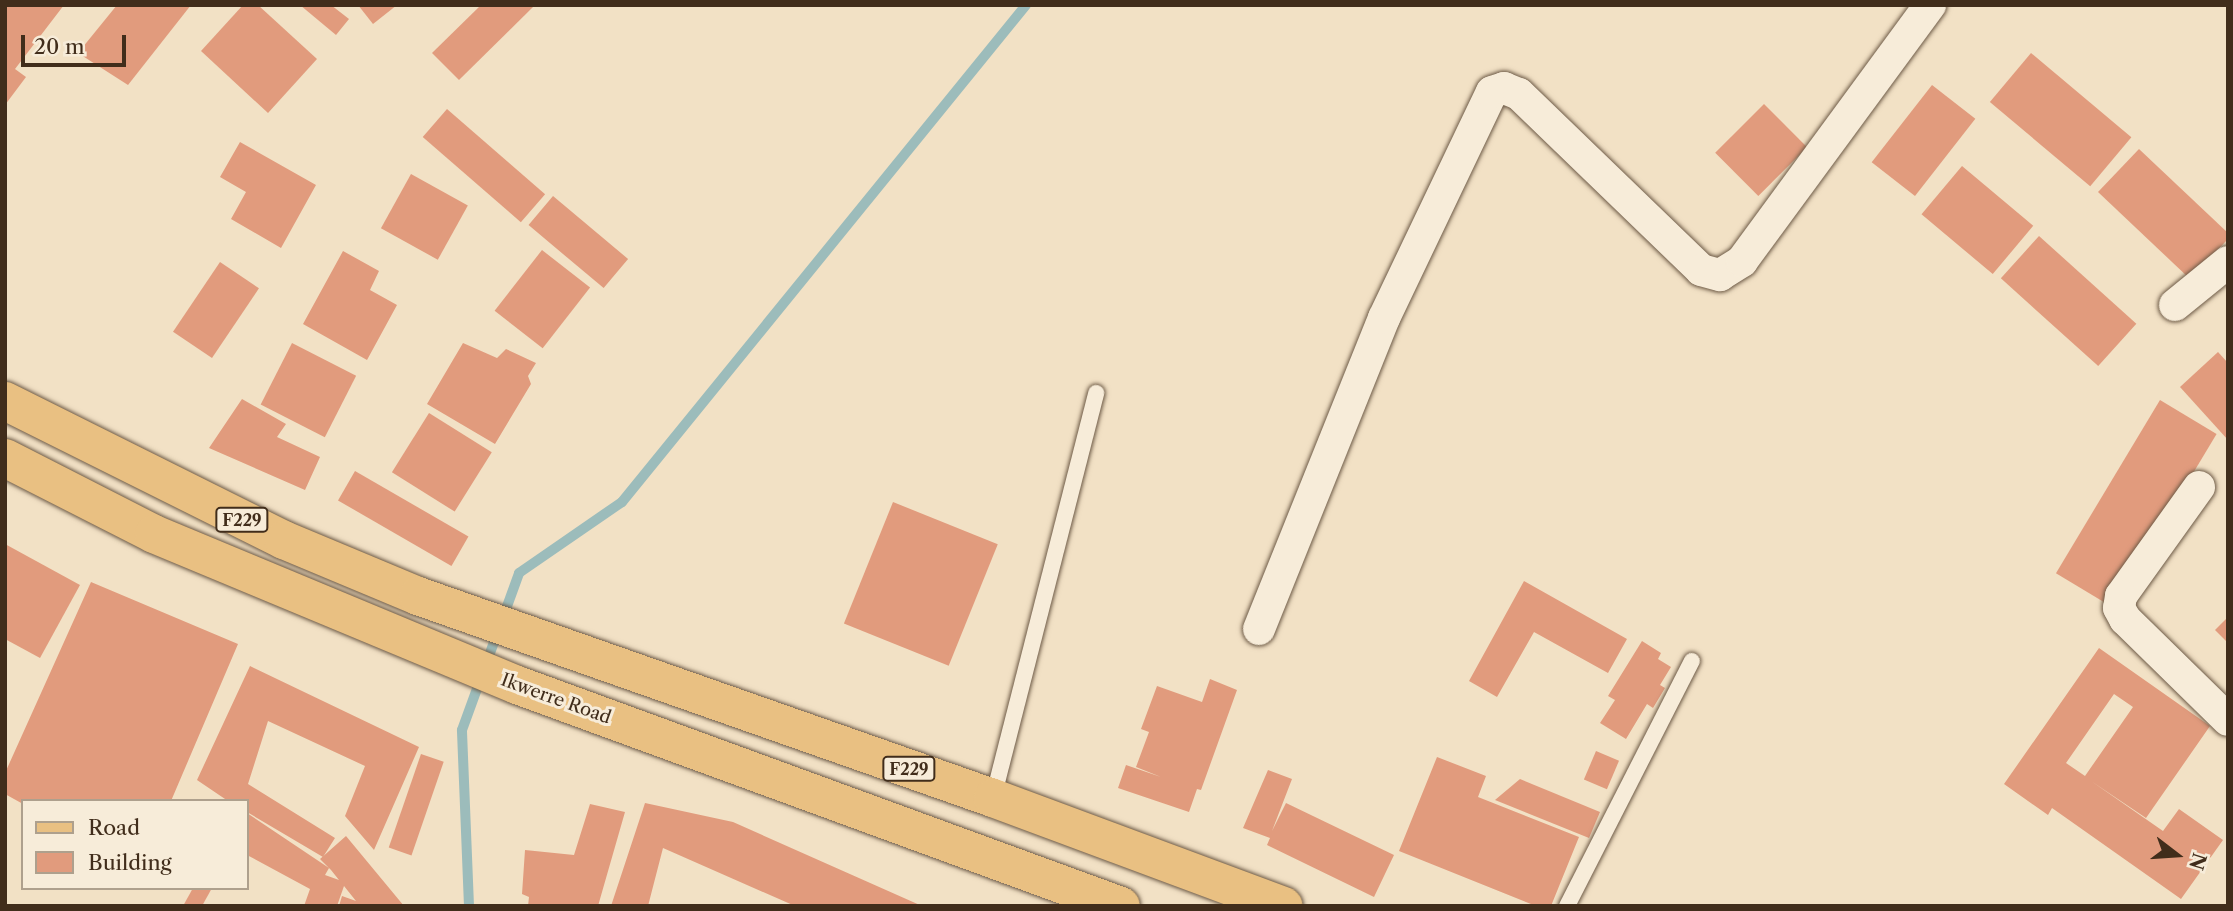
<!DOCTYPE html>
<style>
body{margin:0}
#map{position:relative;width:2233px;height:911px;overflow:hidden;background:#f2e1c5;font-family:"Libre Caslon Text",serif}
div>[style]{position:absolute}
[style*='--x']{left:calc(var(--x)*1px);top:calc(var(--y)*1px);width:calc(var(--w)*1px);rotate:calc(var(--a)*1deg)}
.stream>*{height:10px;margin:-5px;padding:0 5px;transform-origin:5px;border-radius:5px;background:#9cbcbb}
.building>*{inset:0;background:#e19b7d;transform-origin:0 0}
.roads{filter:drop-shadow(0 0 2px #6d5a46) drop-shadow(0 0 2px #6d5a46)}
.service>*{height:16px;margin:-8px;padding:0 8px;transform-origin:8px;border-radius:8px;background:#f7ecd9}
.minor>*{height:32px;margin:-16px;padding:0 16px;transform-origin:16px;border-radius:16px;background:#f7ecd9}
.primary>*{height:38px;margin:-19px;padding:0 19px;transform-origin:19px;border-radius:19px;background:#e9c082}
span{translate:-50% -50%;white-space:nowrap;text-align:center;line-height:1.15;-webkit-text-stroke:6px #f7ecd9;paint-order:stroke}
.shield-label span{padding:2px 5px;background:#f7ecd9;border:2px solid;border-radius:5px;-webkit-text-stroke-width:0}
.shield-label{font-size:16px;color:#412d1b;font-weight:700}
.street-label{font-size:18px;color:#412d1b}
.frame{position:absolute;inset:0;border:7px solid #412d1b;pointer-events:none}
.legend{position:absolute;left:21px;top:799px;width:228px;height:91px;box-sizing:border-box;background:#f7ecd9;border:2px solid #aea08d;margin:0;padding:9px 12px;list-style:none;font-size:21px;color:#412d1b}
.legend li{display:flex;align-items:center;gap:14px;height:35px}
.legend b{width:35px;border:2px solid #aea08d}
.north{position:absolute;left:2142px;top:820px;width:70px;height:70px;-webkit-text-stroke:5px #f7ecd9;paint-order:stroke;rotate:107deg;font-size:19px;font-weight:700;line-height:28px;text-align:center;color:#412d1b}
.north::after{content:'';display:block;margin:auto;width:24px;height:32px;background:#412d1b;clip-path:polygon(50% 0,100% 100%,50% 72%,0 100%)}
.scale{position:absolute;left:21px;top:35px;width:105px;height:32px;box-sizing:border-box;border:4px solid #412d1b;border-top:0;padding-left:9px;font-size:21px;line-height:24px;white-space:nowrap;color:#412d1b;-webkit-text-stroke:5px #f7ecd9;paint-order:stroke}
</style>
<div id="map">
<div class="stream">
<div style="--x:469;--y:906;--w:176;--a:-92.3"></div>
<div style="--x:462;--y:730;--w:167;--a:-70"></div>
<div style="--x:519;--y:573;--w:125;--a:-34.6"></div>
<div style="--x:622;--y:502;--w:640;--a:-50.89"></div>
</div>
<div class="building">
<div style="clip-path:polygon(5px 5px,64px 5px,15px 69px,26px 77px,5px 105px)"></div>
<div style="clip-path:polygon(117px 5px,191px 5px,128px 85px,78px 53px)"></div>
<div style="clip-path:polygon(243px 5px,258px 5px,317px 59px,268px 113px,201px 51px)"></div>
<div style="clip-path:polygon(300px 5px,331px 5px,349px 19px,336px 35px)"></div>
<div style="clip-path:polygon(358px 5px,397px 5px,373px 24px)"></div>
<div style="clip-path:polygon(481px 5px,535px 5px,459px 80px,432px 53px)"></div>
<div style="left:2031px;top:53px;width:131px;height:64px;rotate:40deg"></div>
<div style="left:1932px;top:85px;width:55px;height:98px;rotate:38deg"></div>
<div style="left:1764px;top:104px;width:61px;height:69px;rotate:45deg"></div>
<div style="left:447px;top:109px;width:130px;height:37px;rotate:41deg"></div>
<div style="clip-path:polygon(240px 142px,316px 185px,281px 248px,231px 219px,246px 192px,220px 177px)"></div>
<div style="clip-path:polygon(2139px 149px,2228px 233px,2228px 239px,2190px 279px,2098px 192px)"></div>
<div style="left:1962px;top:166px;width:93px;height:63px;rotate:40deg"></div>
<div style="left:411px;top:174px;width:65px;height:62px;rotate:29deg"></div>
<div style="left:553px;top:196px;width:98px;height:38px;rotate:40deg"></div>
<div style="left:2039px;top:236px;width:131px;height:57px;rotate:42deg"></div>
<div style="left:542px;top:250px;width:61px;height:77px;rotate:38deg"></div>
<div style="clip-path:polygon(343px 251px,379px 271px,370px 290px,397px 305px,367px 360px,303px 324px)"></div>
<div style="left:220px;top:262px;width:47px;height:84px;rotate:34deg"></div>
<div style="left:292px;top:343px;width:72px;height:69px;rotate:27deg"></div>
<div style="clip-path:polygon(463px 343px,497px 358px,506px 349px,536px 363px,528px 376px,531px 384px,495px 444px,427px 404px)"></div>
<div style="clip-path:polygon(2218px 352px,2228px 363px,2228px 440px,2180px 387px)"></div>
<div style="clip-path:polygon(242px 399px,286px 424px,277px 437px,320px 457px,305px 490px,209px 448px)"></div>
<div style="left:2160px;top:400px;width:66px;height:202px;rotate:31deg"></div>
<div style="left:429px;top:413px;width:74px;height:70px;rotate:32deg"></div>
<div style="left:355px;top:471px;width:131px;height:34px;rotate:30deg"></div>
<div style="left:893px;top:502px;width:113px;height:131px;rotate:22deg"></div>
<div style="clip-path:polygon(5px 544px,80px 585px,40px 658px,5px 639px)"></div>
<div style="clip-path:polygon(1524px 581px,1627px 639px,1608px 673px,1534px 632px,1497px 697px,1469px 681px)"></div>
<div style="clip-path:polygon(91px 582px,238px 644px,171px 801px,23px 801px,23px 804px,5px 794px,5px 773px)"></div>
<div style="clip-path:polygon(2228px 617px,2228px 643px,2215px 630px)"></div>
<div style="clip-path:polygon(1642px 641px,1661px 653px,1658px 659px,1671px 667px,1660px 685px,1665px 688px,1653px 708px,1647px 704px,1626px 739px,1600px 723px,1615px 700px,1608px 696px)"></div>
<div style="clip-path:polygon(evenodd,2099px 648px,2210px 726px,2146px 818px,2091px 781px,2163px 831px,2179px 809px,2223px 840px,2181px 899px,2052px 808px,2048px 815px,2004px 784px,2099px 648px,2114px 694px,2133px 707px,2085px 776px,2066px 763px,2114px 694px)"></div>
<div style="clip-path:polygon(250px 666px,419px 747px,374px 850px,345px 816px,365px 766px,268px 721px,248px 784px,335px 838px,323px 857px,247px 812px,247px 801px,228px 801px,197px 780px)"></div>
<div style="clip-path:polygon(1210px 679px,1237px 690px,1201px 790px,1197px 789px,1189px 812px,1118px 788px,1126px 765px,1161px 777px,1136px 767px,1149px 732px,1141px 729px,1157px 686px,1202px 702px)"></div>
<div style="left:1596px;top:751px;width:25px;height:31px;rotate:23deg"></div>
<div style="left:421px;top:754px;width:24px;height:99px;rotate:19deg"></div>
<div style="clip-path:polygon(1437px 757px,1486px 776px,1478px 797px,1579px 837px,1551px 906px,1536px 906px,1399px 851px)"></div>
<div style="clip-path:polygon(1268px 770px,1292px 779px,1272px 831px,1286px 803px,1394px 855px,1374px 897px,1267px 845px,1270px 838px,1243px 828px)"></div>
<div style="clip-path:polygon(1520px 779px,1600px 812px,1589px 838px,1495px 800px)"></div>
<div style="clip-path:polygon(645px 803px,733px 822px,922px 906px,795px 906px,663px 848px,648px 906px,611px 906px)"></div>
<div style="clip-path:polygon(590px 804px,625px 812px,598px 906px,528px 906px,529px 897px,522px 894px,525px 850px,574px 855px)"></div>
<div style="clip-path:polygon(evenodd,247px 813px,329px 868px,320px 859px,346px 836px,404px 906px,339px 906px,342px 896px,356px 901px,344px 886px,337px 906px,304px 906px,310px 889px,247px 855px,247px 813px,329px 868px,331px 870px,339px 880px,325px 875px,329px 868px)"></div>
<div style="clip-path:polygon(193px 888px,212px 888px,202px 906px,183px 906px)"></div>
</div>
<div class="roads">
<div class="service">
<div style="--x:993;--y:798;--w:418;--a:-75.7"></div>
<div style="--x:1567;--y:906;--w:275;--a:-63"></div>
</div>
<div class="minor">
<div style="--x:2175;--y:305;--w:68;--a:-39.1"></div>
<div style="--x:2199;--y:487;--w:134;--a:125.6"></div>
<div style="--x:2121;--y:596;--w:12;--a:99"></div>
<div style="--x:2119;--y:608;--w:13;--a:61"></div>
<div style="--x:2125;--y:619;--w:144;--a:44.4"></div>
<div style="--x:1259;--y:629;--w:335;--a:-68.1"></div>
<div style="--x:1384;--y:318;--w:250;--a:-64.5"></div>
<div style="--x:1492;--y:92;--w:13;--a:-18"></div>
<div style="--x:1504;--y:88;--w:16;--a:22"></div>
<div style="--x:1519;--y:94;--w:253;--a:44"></div>
<div style="--x:1701;--y:270;--w:20;--a:15"></div>
<div style="--x:1720;--y:275;--w:26;--a:-32"></div>
<div style="--x:1742;--y:261;--w:318;--a:-53.7"></div>
</div>
<div class="primary">
<div style="--x:5;--y:401;--w:312;--a:26.5"></div>
<div style="--x:284;--y:540;--w:145;--a:22.7"></div>
<div style="--x:418;--y:596;--w:609;--a:19.36"></div>
<div style="--x:993;--y:798;--w:310;--a:20.4"></div>
<div style="--x:5;--y:458;--w:167;--a:27"></div>
<div style="--x:154;--y:534;--w:393;--a:22.6"></div>
<div style="--x:517;--y:685;--w:643;--a:20.1"></div>
</div>
</div>
<div class="shield-label">
<span style="left:242px;top:520px">F229</span>
<span style="left:909px;top:769px">F229</span>
</div>
<div class="street-label">
<span style="left:556px;top:699px;rotate:20deg">Ikwerre Road</span>
</div>
<div class="frame"></div>
<ul class="legend">
<li><b style="height:9px;background:#e9c082"></b>Road</li>
<li><b style="height:19px;background:#e19b7d"></b>Building</li>
</ul>
<div class="north">N</div>
<div class="scale">20 m</div>
</div>
